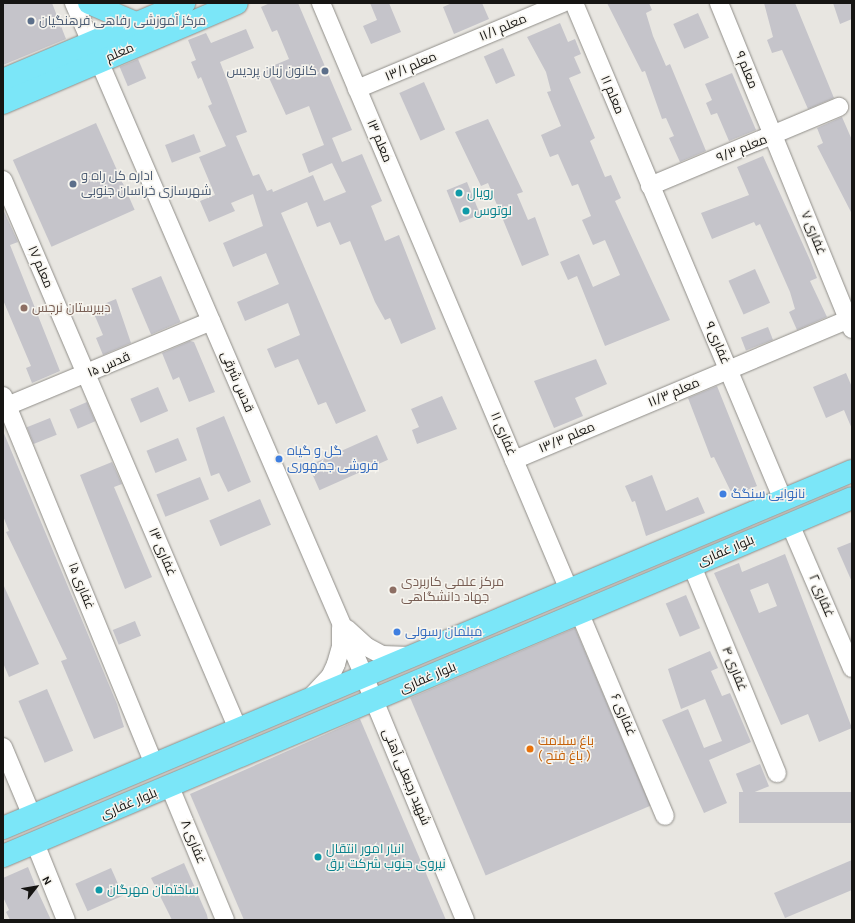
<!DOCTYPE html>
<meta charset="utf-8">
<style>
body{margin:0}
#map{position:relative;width:855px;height:923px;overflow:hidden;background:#e8e6e1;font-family:Karla,Cairo,sans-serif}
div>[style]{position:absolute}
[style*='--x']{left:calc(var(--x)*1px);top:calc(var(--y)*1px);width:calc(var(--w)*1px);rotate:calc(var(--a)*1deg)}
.building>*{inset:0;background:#c5c4ca;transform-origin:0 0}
.roads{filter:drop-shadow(0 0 1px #908e89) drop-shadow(0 0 1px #908e89)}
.minor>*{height:18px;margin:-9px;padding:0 9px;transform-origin:9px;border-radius:9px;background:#fff}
.major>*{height:22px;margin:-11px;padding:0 11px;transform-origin:11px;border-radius:11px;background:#7be6f8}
.dots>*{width:11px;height:11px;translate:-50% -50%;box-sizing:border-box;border:2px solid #f6f4ee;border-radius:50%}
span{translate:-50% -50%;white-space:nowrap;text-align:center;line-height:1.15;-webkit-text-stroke:3px #f6f4ee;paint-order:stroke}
.service-label{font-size:13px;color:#4e5e75}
.left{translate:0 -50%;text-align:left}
.right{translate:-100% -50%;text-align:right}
.street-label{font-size:13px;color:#161513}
.culture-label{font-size:13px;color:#0d838f}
.education-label{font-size:13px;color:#785e54}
.shop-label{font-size:13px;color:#366cbe}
.food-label{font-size:13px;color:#c56008}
.frame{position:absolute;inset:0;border:4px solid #161513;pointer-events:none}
.north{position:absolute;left:16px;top:867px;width:40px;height:40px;-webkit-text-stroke:3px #f6f4ee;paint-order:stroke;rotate:59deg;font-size:11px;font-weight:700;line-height:16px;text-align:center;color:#161513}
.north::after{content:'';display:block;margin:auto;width:14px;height:18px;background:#161513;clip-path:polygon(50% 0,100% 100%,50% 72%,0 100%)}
</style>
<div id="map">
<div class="building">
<div style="clip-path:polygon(3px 3px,52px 3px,66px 39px,3px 65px)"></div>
<div style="clip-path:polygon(270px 3px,298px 3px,352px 130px,332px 138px,342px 162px,362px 154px,382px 201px,371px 206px,385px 241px,399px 235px,436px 329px,401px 344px,390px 318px,385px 320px,375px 302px,350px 241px,340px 245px,330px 222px,317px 227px,307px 202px,281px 213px,366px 411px,336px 424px,326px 402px,318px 405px,298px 359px,275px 368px,267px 349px,300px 335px,288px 303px,245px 321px,237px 302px,279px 284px,266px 253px,233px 267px,223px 243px,263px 226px,253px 194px,231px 203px,235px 211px,209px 222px,200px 201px,215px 195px,199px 157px,226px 146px,208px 106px,212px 104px,201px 77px,198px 79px,191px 62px,196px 60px,188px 40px,206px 33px,211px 43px,246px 29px,254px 48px,220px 62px,247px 132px,236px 136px,253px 176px,259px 174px,267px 191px,272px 189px,273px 192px,313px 175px,324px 201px,346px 192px,332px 163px,309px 173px,302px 154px,324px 145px,309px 106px,286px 115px,265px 69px,289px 59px,277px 30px,272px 32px,261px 7px)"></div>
<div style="clip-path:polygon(370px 3px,389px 3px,401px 32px,371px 44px,363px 26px,377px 20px)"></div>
<div style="clip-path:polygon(452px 3px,482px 3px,489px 19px,454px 34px,443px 7px)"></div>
<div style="clip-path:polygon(607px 3px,649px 3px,652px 10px,646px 13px,653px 36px,666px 66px,670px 64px,706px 151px,680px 162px,669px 138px,674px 136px,666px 118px,662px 119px,645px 71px,642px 72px)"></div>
<div style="clip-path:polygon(764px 3px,795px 3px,834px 98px,808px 109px,782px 50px,772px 53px,767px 40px,773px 37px)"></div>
<div style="clip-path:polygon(833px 3px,852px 3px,852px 19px,840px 24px)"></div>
<div style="left:698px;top:13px;width:27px;height:27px;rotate:66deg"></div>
<div style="clip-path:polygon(560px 23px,568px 42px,575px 39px,581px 54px,574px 57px,581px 73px,569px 78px,595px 138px,590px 141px,605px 177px,611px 175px,621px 198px,615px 201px,670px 320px,605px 346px,577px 276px,568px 280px,560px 262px,579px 254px,593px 287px,620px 275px,605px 240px,593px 245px,582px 220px,591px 216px,578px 184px,572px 186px,558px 154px,550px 157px,541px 135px,561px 126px,547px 92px,551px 91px,546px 72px,527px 37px)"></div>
<div style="left:503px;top:48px;width:30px;height:21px;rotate:66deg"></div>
<div style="left:138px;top:59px;width:21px;height:20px;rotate:67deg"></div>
<div style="clip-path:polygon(732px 73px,756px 130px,729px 141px,717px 113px,711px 115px,706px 103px,712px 100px,705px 84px)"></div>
<div style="left:424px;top:82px;width:52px;height:27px;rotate:66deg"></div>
<div style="clip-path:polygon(842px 117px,852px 140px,852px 214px,817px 146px,823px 143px,817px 128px)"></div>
<div style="clip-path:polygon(488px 119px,523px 192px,517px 194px,528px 220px,535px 217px,549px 255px,522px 266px,488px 183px,481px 186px,455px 132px)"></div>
<div style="left:96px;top:123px;width:95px;height:91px;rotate:66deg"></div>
<div style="left:194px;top:134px;width:19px;height:31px;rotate:69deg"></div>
<div style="clip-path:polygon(763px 156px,810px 260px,817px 278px,810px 281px,827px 317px,797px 330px,789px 312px,795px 309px,790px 292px,760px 224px,756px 226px,754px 222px,712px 239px,701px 213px,749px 195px,737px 167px)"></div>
<div style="left:467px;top:182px;width:35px;height:22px;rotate:68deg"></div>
<div style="clip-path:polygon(3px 209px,18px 242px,10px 245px,60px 371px,32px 383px,26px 368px,31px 366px,3px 300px)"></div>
<div style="left:755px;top:269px;width:37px;height:29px;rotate:66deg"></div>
<div style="left:161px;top:276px;width:50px;height:32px;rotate:67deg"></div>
<div style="clip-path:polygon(116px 299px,131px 343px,103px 355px,96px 338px,103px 335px,92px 309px)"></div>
<div style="left:768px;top:327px;width:14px;height:29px;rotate:69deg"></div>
<div style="clip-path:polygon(190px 341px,194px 342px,215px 392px,189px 402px,179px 377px,173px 380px,162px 353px)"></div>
<div style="clip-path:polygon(596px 359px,607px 384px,575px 398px,583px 416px,554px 428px,534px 381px)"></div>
<div style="clip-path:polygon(846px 373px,852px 387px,852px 429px,844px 410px,826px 418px,813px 387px)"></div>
<div style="clip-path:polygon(717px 386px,757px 486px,733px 496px,714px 457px,711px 458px,688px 398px)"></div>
<div style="left:158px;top:387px;width:26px;height:30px;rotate:67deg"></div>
<div style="clip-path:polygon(442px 396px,457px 429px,417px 444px,412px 430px,419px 427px,411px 409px)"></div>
<div style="left:87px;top:402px;width:21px;height:19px;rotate:67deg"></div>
<div style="clip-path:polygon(224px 416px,251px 482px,228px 492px,219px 473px,211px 476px,196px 428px)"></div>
<div style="left:50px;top:418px;width:18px;height:25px;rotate:68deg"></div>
<div style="clip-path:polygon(3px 431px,117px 704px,124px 727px,94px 739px,61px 661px,67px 659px,6px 532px,9px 531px,3px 516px)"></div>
<div style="left:377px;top:435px;width:27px;height:75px;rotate:66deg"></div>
<div style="left:178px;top:438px;width:24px;height:34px;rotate:68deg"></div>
<div style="clip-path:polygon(112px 462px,122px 484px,114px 487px,152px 577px,125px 589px,80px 475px)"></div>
<div style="clip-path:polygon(652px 475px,666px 511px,698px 497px,705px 513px,646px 536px,635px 501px,632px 502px,625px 486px)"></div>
<div style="left:200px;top:477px;width:24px;height:47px;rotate:68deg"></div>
<div style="left:260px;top:499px;width:28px;height:55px;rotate:67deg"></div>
<div style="clip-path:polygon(852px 542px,852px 582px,837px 548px)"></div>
<div style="clip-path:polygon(evenodd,785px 554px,852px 728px,819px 742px,808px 714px,781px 725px,714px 573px,739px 563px,742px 572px,785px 554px,768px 583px,777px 606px,759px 613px,750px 590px,768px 583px)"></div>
<div style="clip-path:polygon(3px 584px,39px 664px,9px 677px,3px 663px)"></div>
<div style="left:686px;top:595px;width:36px;height:22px;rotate:67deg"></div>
<div style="left:135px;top:621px;width:16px;height:24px;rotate:68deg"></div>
<div style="left:575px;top:628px;width:193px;height:179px;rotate:67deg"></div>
<div style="clip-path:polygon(710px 651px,718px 668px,711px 671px,722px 696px,730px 693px,751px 742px,709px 760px,727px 803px,704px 813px,662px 720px,688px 709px,704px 748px,722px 741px,705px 699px,681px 709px,668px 669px)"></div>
<div style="left:47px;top:689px;width:67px;height:31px;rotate:67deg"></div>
<div style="clip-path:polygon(360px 719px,446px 920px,244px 920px,190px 794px)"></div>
<div style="left:760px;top:764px;width:24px;height:26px;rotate:68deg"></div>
<div style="left:852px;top:792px;width:31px;height:113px;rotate:90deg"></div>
<div style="clip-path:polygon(852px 860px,852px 890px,785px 918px,774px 893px)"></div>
<div style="clip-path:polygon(184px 863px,207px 915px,208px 920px,172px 920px,151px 878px)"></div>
<div style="clip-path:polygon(28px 867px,38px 892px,51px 920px,10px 920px,6px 912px,9px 910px,3px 897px,3px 878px)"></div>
<div style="left:111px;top:868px;width:30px;height:39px;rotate:66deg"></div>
</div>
<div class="roads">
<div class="minor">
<div style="--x:74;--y:3;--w:733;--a:66.69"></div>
<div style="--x:364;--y:676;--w:264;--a:67.5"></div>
<div style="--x:321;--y:3;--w:637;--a:67.1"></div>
<div style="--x:574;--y:3;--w:539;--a:67.19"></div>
<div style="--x:719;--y:3;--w:352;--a:67.8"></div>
<div style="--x:357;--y:89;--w:223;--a:-22.7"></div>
<div style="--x:3;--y:180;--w:597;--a:66.83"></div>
<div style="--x:650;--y:186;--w:205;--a:-22.7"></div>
<div style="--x:3;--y:396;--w:399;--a:67.7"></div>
<div style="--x:7;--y:406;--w:221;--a:-22.6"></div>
<div style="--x:514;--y:460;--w:367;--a:-22.8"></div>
<div style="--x:790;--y:524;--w:157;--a:66.7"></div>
<div style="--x:692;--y:566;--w:224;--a:67.7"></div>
<div style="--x:580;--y:614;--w:219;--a:67.2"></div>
<div style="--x:347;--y:629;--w:27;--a:42"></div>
<div style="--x:367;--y:647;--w:17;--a:28"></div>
<div style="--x:382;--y:655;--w:28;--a:2"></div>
<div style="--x:312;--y:696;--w:26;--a:-47"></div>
<div style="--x:330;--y:677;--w:14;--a:-65"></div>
<div style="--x:336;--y:664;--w:19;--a:-74"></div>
<div style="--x:341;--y:646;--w:18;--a:-90"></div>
<div style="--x:3;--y:747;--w:75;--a:67.2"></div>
<div style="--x:170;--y:787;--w:144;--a:67.5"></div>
<div style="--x:35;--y:843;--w:83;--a:68.1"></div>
</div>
<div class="major">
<div style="--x:89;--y:3;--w:51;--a:23.1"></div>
<div style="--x:3;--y:80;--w:197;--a:-23"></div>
<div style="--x:3;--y:103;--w:254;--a:-23.1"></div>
<div style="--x:3;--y:828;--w:921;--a:-22.81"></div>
<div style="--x:3;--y:856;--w:921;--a:-22.86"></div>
</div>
</div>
<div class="dots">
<div style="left:31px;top:21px;background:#5c6f8a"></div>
<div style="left:325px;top:71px;background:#5c6f8a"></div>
<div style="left:73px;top:184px;background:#5c6f8a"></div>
<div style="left:459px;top:193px;background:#0f9aa8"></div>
<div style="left:466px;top:211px;background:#0f9aa8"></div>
<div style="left:24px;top:308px;background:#8d6e63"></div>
<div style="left:279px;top:459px;background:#3f7fe0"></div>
<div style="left:723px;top:494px;background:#3f7fe0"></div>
<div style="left:393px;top:590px;background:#8d6e63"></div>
<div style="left:397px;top:632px;background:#3f7fe0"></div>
<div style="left:530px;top:749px;background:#e8710a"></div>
<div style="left:318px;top:857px;background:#0f9aa8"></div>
<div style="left:99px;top:890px;background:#0f9aa8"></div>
</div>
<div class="service-label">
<span class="left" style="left:39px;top:21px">مرکز آموزشی رفاهی فرهنگیان</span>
<span class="right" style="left:317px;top:71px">کانون زبان پردیس</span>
<span class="left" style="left:81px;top:184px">اداره کل راه و<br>شهرسازی خراسان جنوبی</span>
</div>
<div class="street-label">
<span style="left:503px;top:28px;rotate:-23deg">معلم ۱۱/۱</span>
<span style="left:120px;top:53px;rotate:-23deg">معلم</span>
<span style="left:411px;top:67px;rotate:-23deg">معلم ۱۳/۱</span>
<span style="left:746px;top:70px;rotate:68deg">معلم ۹</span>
<span style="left:612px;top:95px;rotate:67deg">معلم ۱۱</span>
<span style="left:379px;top:141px;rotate:67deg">معلم ۱۳</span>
<span style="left:742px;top:149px;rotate:-22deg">معلم ۹/۳</span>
<span style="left:813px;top:233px;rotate:68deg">غفاری ۷</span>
<span style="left:40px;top:267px;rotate:67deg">معلم ۱۷</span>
<span style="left:717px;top:343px;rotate:67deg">غفاری ۹</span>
<span style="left:109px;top:365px;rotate:-23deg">قدس ۱۵</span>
<span style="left:237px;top:382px;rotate:67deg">قدس شرقی</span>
<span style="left:674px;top:393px;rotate:-23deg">معلم ۱۱/۳</span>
<span style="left:503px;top:434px;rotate:67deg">غفاری ۱۱</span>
<span style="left:567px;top:438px;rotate:-23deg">معلم ۱۳/۳</span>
<span style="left:726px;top:551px;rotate:-23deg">بلوار غفاری</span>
<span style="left:162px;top:552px;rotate:67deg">غفاری ۱۳</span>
<span style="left:81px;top:586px;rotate:68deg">غفاری ۱۵</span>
<span style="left:821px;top:596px;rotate:67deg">غفاری ۲</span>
<span style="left:734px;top:669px;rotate:68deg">غفاری ۴</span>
<span style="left:428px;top:678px;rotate:-23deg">بلوار غفاری</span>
<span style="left:623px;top:715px;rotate:67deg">غفاری ۶</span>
<span style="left:406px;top:777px;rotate:67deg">شهید رجبعلی آهنی</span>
<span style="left:129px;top:804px;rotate:-23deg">بلوار غفاری</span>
<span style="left:193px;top:842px;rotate:68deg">غفاری ۸</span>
</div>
<div class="culture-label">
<span class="left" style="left:467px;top:193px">رویال</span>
<span class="left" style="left:474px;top:211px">لوتوس</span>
<span class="left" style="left:326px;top:857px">انبار امور انتقال<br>نیروی جنوب شرکت برق</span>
<span class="left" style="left:107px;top:890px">ساختمان مهرگان</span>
</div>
<div class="education-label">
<span class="left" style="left:32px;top:308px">دبیرستان نرجس</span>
<span class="left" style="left:401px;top:590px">مرکز علمی کاربردی<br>جهاد دانشگاهی</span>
</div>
<div class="shop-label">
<span class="left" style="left:287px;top:459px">گل و گیاه<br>فروشی جمهوری</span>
<span class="left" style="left:731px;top:494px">نانوایی سنگگ</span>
<span class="left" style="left:405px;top:632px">مبلمان رسولی</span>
</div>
<div class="food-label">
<span class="left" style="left:538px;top:749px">باغ سلامت<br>( باغ فتح )</span>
</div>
<div class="frame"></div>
<div class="north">N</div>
</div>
